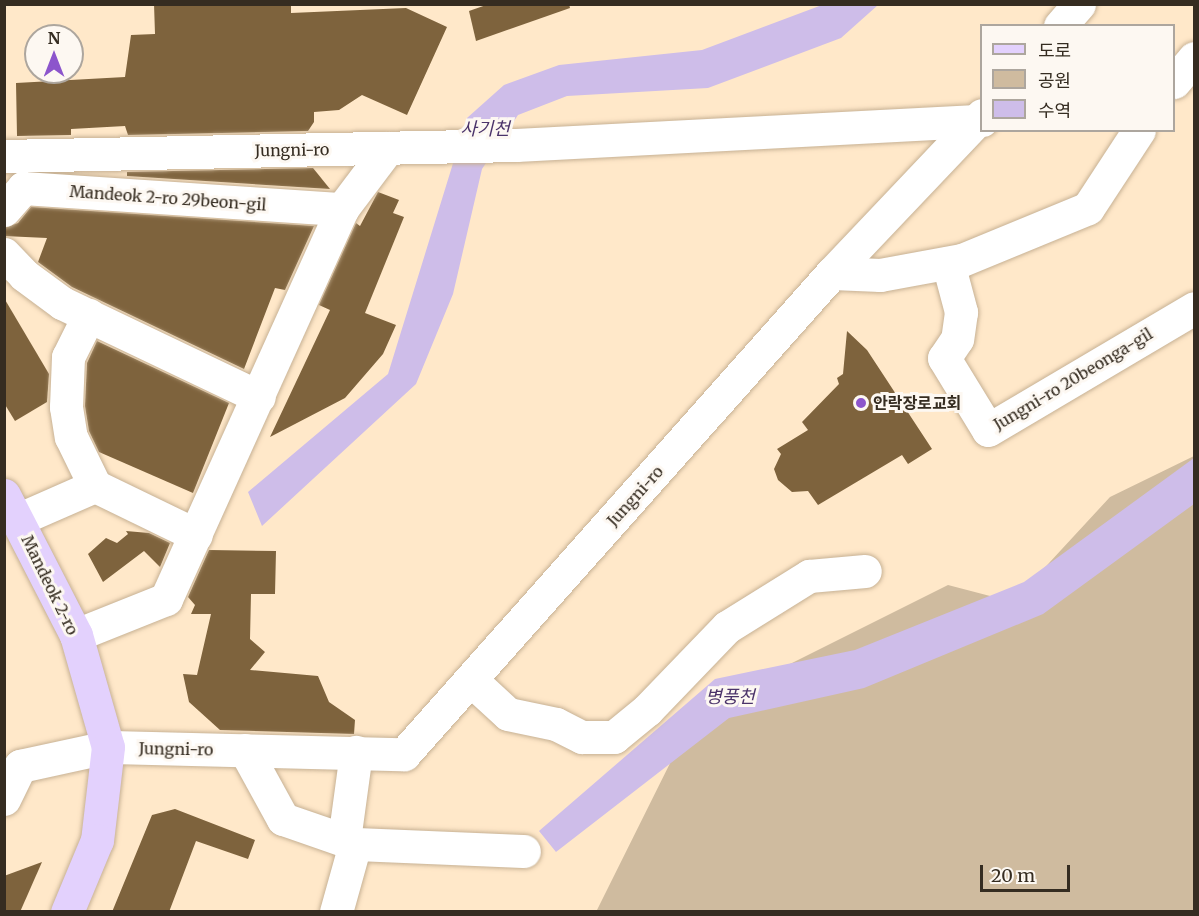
<!DOCTYPE html>
<meta charset="utf-8">
<style>
body{margin:0}
#map{position:relative;width:1199px;height:916px;overflow:hidden;background:#ffe8c9;font-family:Merriweather,"Noto Sans KR",serif}
div>[style]{position:absolute}
[style*='--x']{left:calc(var(--x)*1px);top:calc(var(--y)*1px);width:calc(var(--w)*1px);rotate:calc(var(--a)*1deg)}
.green>*{inset:0;background:#cfbb9f}
.water>*{inset:0;background:#cebde9}
.building>*{inset:0;background:#7e633d}
.roads{filter:drop-shadow(0 0 2px #c7b194) drop-shadow(0 0 2px #c7b194)}
.minor>*{height:33px;margin:-16.5px;padding:0 16.5px;transform-origin:16.5px;border-radius:16.5px;background:#fff}
.major>*{height:33px;margin:-16.5px;padding:0 16.5px;transform-origin:16.5px;border-radius:16.5px;background:#e3d1fd}
.dots>*{width:16px;height:16px;translate:-50% -50%;box-sizing:border-box;border:3px solid #fdf8f2;border-radius:50%}
span{translate:-50% -50%;white-space:nowrap;text-align:center;line-height:1.15;-webkit-text-stroke:6px #fdf8f2;paint-order:stroke}
.street-label{font-size:16px;color:#352c21}
.poi-label{font-size:16px;color:#352c21;font-weight:700}
.left{translate:0 -50%;text-align:left}
.water-label{font-size:18px;color:#4b336a;font-style:italic}
.frame{position:absolute;inset:0;border:6px solid #352c21;pointer-events:none}
.legend{position:absolute;left:980px;top:24px;width:195px;height:108px;box-sizing:border-box;background:#fdf8f2;border:2px solid #ada69e;margin:0;padding:8px 10px;list-style:none;font-size:18px;color:#352c21}
.legend li{display:flex;align-items:center;gap:12px;height:30px}
.legend b{width:30px;border:2px solid #ada69e}
.north{position:absolute;left:24px;top:24px;width:60px;height:60px;box-sizing:border-box;background:#fdf8f2;border:2px solid #ada69e;border-radius:50%;rotate:0deg;font-size:16px;font-weight:700;line-height:24px;text-align:center;color:#352c21}
.north::after{content:'';display:block;margin:auto;width:21px;height:27px;background:#8c55cc;clip-path:polygon(50% 0,100% 100%,50% 72%,0 100%)}
.scale{position:absolute;left:980px;top:865px;width:90px;height:27px;box-sizing:border-box;border:3px solid #352c21;border-top:0;padding-left:8px;font-size:18px;line-height:21px;white-space:nowrap;color:#352c21;-webkit-text-stroke:4px #fdf8f2;paint-order:stroke}
</style>
<div id="map">
<div class="green">
<div style="clip-path:polygon(1194px 456px,1194px 911px,596px 912px,696px 711px,948px 585px,1013px 602px,1110px 497px)"></div>
</div>
<div class="water">
<div style="clip-path:polygon(822px 5px,878px 5px,841px 38px,708px 88px,567px 96px,518px 115px,482px 169px,453px 294px,416px 384px,262px 526px,248px 492px,388px 374px,467px 118px,504px 85px,559px 65px,702px 50px)"></div>
<div style="clip-path:polygon(1194px 458px,1194px 504px,1043px 614px,864px 688px,729px 718px,556px 852px,539px 831px,715px 679px,855px 650px,1024px 582px)"></div>
</div>
<div class="building">
<div style="clip-path:polygon(154px 4px,291px 4px,291px 13px,406px 8px,447px 27px,407px 115px,362px 95px,339px 110px,314px 112px,314px 122px,308px 131px,128px 135px,125px 126px,71px 129px,71px 135px,17px 136px,16px 83px,125px 77px,131px 35px,155px 34px)"></div>
<div style="clip-path:polygon(489px 4px,569px 4px,570px 8px,476px 41px,469px 11px)"></div>
<div style="clip-path:polygon(313px 168px,330px 189px,127px 176px,127px 172px)"></div>
<div style="clip-path:polygon(378px 192px,399px 200px,393px 213px,404px 217px,365px 313px,396px 325px,383px 354px,345px 398px,270px 437px,330px 310px,319px 305px,356px 223px,360px 226px)"></div>
<div style="clip-path:polygon(31px 207px,314px 226px,285px 290px,275px 288px,244px 369px,72px 287px,38px 262px,47px 238px,4px 236px,4px 228px,18px 223px)"></div>
<div style="clip-path:polygon(4px 298px,49px 374px,47px 402px,15px 421px,4px 403px)"></div>
<div style="clip-path:polygon(847px 331px,867px 350px,932px 449px,908px 464px,902px 455px,818px 505px,808px 491px,792px 492px,778px 480px,774px 469px,781px 454px,777px 449px,808px 430px,802px 422px,839px 384px,837px 378px,843px 374px)"></div>
<div style="clip-path:polygon(97px 341px,229px 403px,193px 493px,99px 452px,89px 431px,85px 406px,87px 363px)"></div>
<div style="clip-path:polygon(126px 531px,149px 533px,170px 543px,160px 567px,144px 551px,103px 582px,88px 554px,106px 538px,117px 543px,128px 534px)"></div>
<div style="clip-path:polygon(209px 550px,276px 551px,275px 594px,251px 594px,250px 639px,265px 652px,250px 670px,318px 676px,329px 702px,355px 720px,354px 734px,220px 730px,189px 702px,183px 674px,197px 675px,211px 614px,191px 614px,195px 605px,188px 597px)"></div>
<div style="clip-path:polygon(175px 809px,255px 840px,248px 859px,196px 841px,169px 912px,112px 912px,152px 815px)"></div>
<div style="clip-path:polygon(42px 862px,20px 912px,4px 912px,4px 876px)"></div>
</div>
<div class="roads">
<div class="minor">
<div style="--x:1060;--y:26;--w:29;--a:-49"></div>
<div style="--x:1174;--y:82;--w:31;--a:-50"></div>
<div style="--x:4;--y:156;--w:512;--a:-1.23"></div>
<div style="--x:516;--y:145;--w:461;--a:-3"></div>
<div style="--x:976;--y:121;--w:8;--a:-45"></div>
<div style="--x:4;--y:210;--w:29;--a:-49"></div>
<div style="--x:23;--y:188;--w:320;--a:3.8"></div>
<div style="--x:4;--y:254;--w:29;--a:46"></div>
<div style="--x:24;--y:275;--w:47;--a:36.4"></div>
<div style="--x:62;--y:303;--w:218;--a:25.5"></div>
<div style="--x:948;--y:263;--w:51;--a:75.1"></div>
<div style="--x:961;--y:312;--w:27;--a:98"></div>
<div style="--x:957;--y:339;--w:23;--a:124"></div>
<div style="--x:944;--y:358;--w:84;--a:58.6"></div>
<div style="--x:988;--y:430;--w:239;--a:-30.6"></div>
<div style="--x:832;--y:273;--w:48;--a:2.4"></div>
<div style="--x:880;--y:275;--w:83;--a:-10.4"></div>
<div style="--x:962;--y:260;--w:136;--a:-22.4"></div>
<div style="--x:1088;--y:208;--w:93;--a:-56.8"></div>
<div style="--x:89;--y:315;--w:47;--a:116.6"></div>
<div style="--x:68;--y:357;--w:50;--a:92.3"></div>
<div style="--x:66;--y:407;--w:30;--a:81"></div>
<div style="--x:71;--y:437;--w:55;--a:63.9"></div>
<div style="--x:95;--y:486;--w:112;--a:25.9"></div>
<div style="--x:17;--y:520;--w:85;--a:-23.6"></div>
<div style="--x:76;--y:635;--w:97;--a:-21.8"></div>
<div style="--x:166;--y:599;--w:428;--a:-65.7"></div>
<div style="--x:342;--y:209;--w:76;--a:-53"></div>
<div style="--x:471;--y:680;--w:50;--a:42.6"></div>
<div style="--x:508;--y:714;--w:49;--a:11.8"></div>
<div style="--x:556;--y:724;--w:29;--a:27"></div>
<div style="--x:582;--y:737;--w:32;--a:0"></div>
<div style="--x:614;--y:737;--w:43;--a:-39.3"></div>
<div style="--x:647;--y:710;--w:115;--a:-46.1"></div>
<div style="--x:727;--y:627;--w:97;--a:-31.9"></div>
<div style="--x:809;--y:576;--w:56;--a:-5.1"></div>
<div style="--x:245;--y:750;--w:79;--a:61.2"></div>
<div style="--x:283;--y:819;--w:76;--a:19.1"></div>
<div style="--x:355;--y:844;--w:169;--a:2.4"></div>
<div style="--x:4;--y:799;--w:37;--a:-64"></div>
<div style="--x:20;--y:766;--w:90;--a:-12.2"></div>
<div style="--x:108;--y:747;--w:296;--a:1.4"></div>
<div style="--x:404;--y:754;--w:644;--a:-48.34"></div>
<div style="--x:832;--y:273;--w:209;--a:-46.5"></div>
<div style="--x:976;--y:121;--w:6;--a:-9"></div>
<div style="--x:344;--y:840;--w:89;--a:-82.2"></div>
<div style="--x:336;--y:912;--w:71;--a:-74.4"></div>
</div>
<div class="major">
<div style="--x:4;--y:495;--w:157;--a:62.8"></div>
<div style="--x:76;--y:635;--w:116;--a:74.1"></div>
<div style="--x:108;--y:747;--w:94;--a:96.7"></div>
<div style="--x:97;--y:840;--w:78;--a:112.6"></div>
</div>
</div>
<div class="dots">
<div style="left:861px;top:403px;background:#8c55cc"></div>
</div>
<div class="street-label">
<span style="left:292px;top:150px;rotate:-1deg">Jungni-ro</span>
<span style="left:168px;top:198px;rotate:4deg">Mandeok 2-ro 29beon-gil</span>
<span style="left:1073px;top:379px;rotate:-31deg">Jungni-ro 20beonga-gil</span>
<span style="left:635px;top:496px;rotate:-48deg">Jungni-ro</span>
<span style="left:50px;top:585px;rotate:64deg">Mandeok 2-ro</span>
<span style="left:176px;top:749px;rotate:1deg">Jungni-ro</span>
</div>
<div class="poi-label">
<span class="left" style="left:873px;top:403px">안락장로교회</span>
</div>
<div class="water-label">
<span style="left:485px;top:129px">사기천</span>
<span style="left:730px;top:697px">병풍천</span>
</div>
<div class="frame"></div>
<ul class="legend">
<li><b style="height:8px;background:#e3d1fd"></b>도로</li>
<li><b style="height:16px;background:#cfbb9f"></b>공원</li>
<li><b style="height:16px;background:#cebde9"></b>수역</li>
</ul>
<div class="north">N</div>
<div class="scale">20 m</div>
</div>
